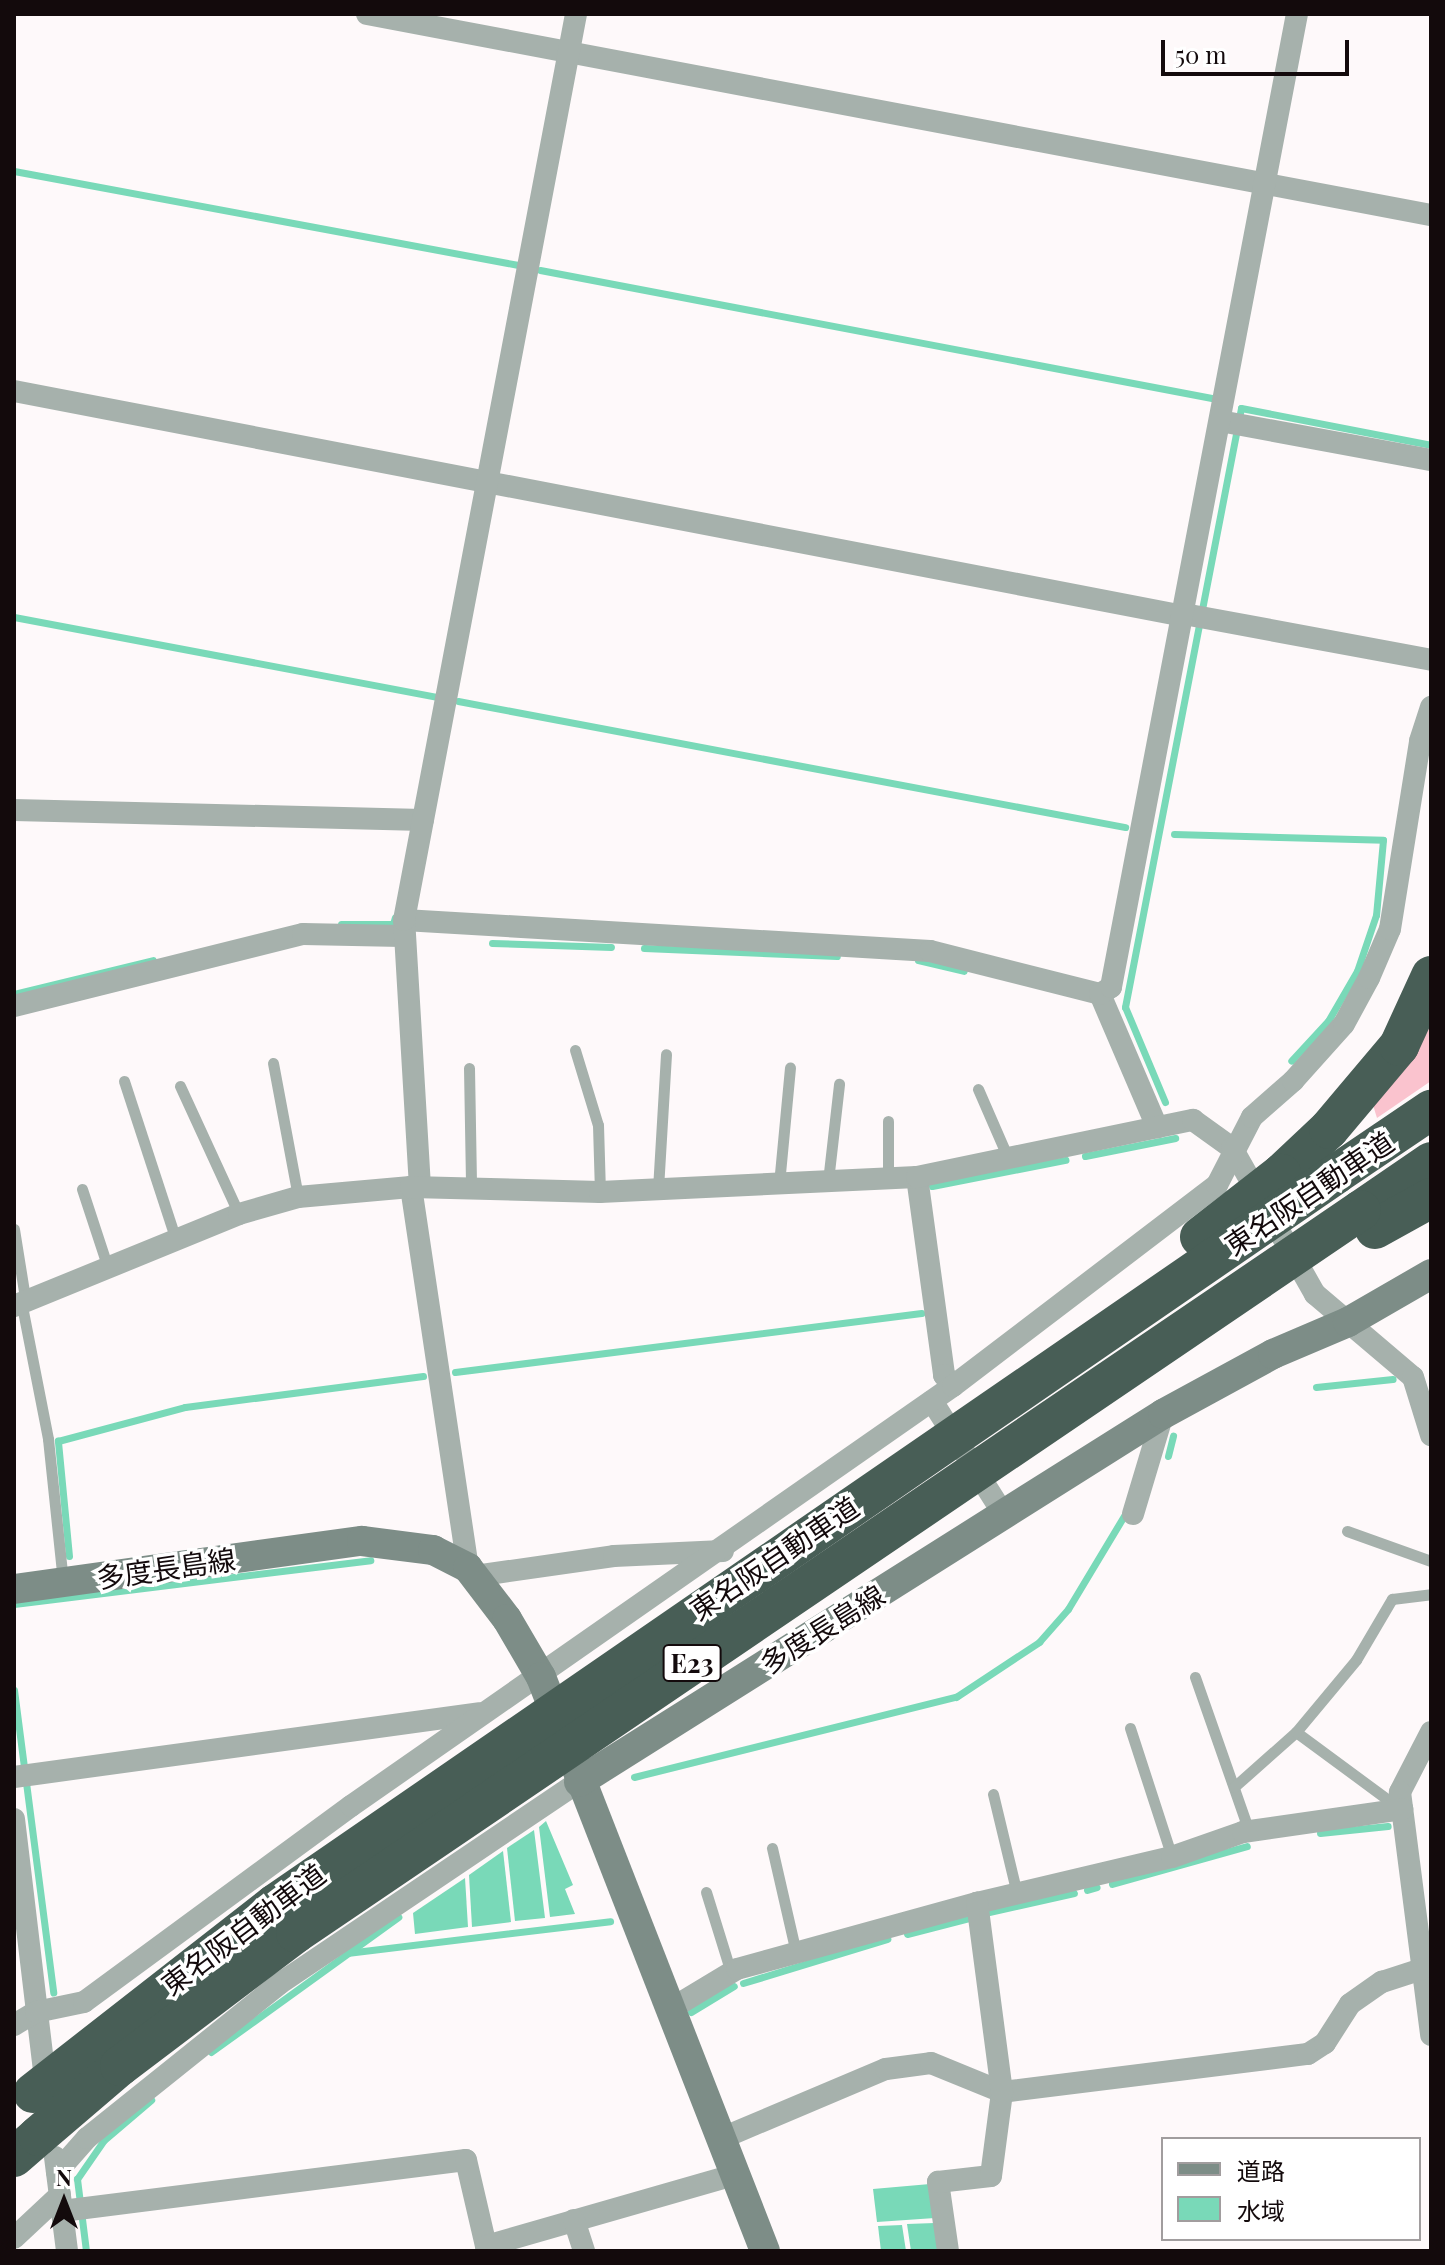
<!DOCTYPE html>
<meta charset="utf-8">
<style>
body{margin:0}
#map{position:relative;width:1445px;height:2265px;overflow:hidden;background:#fef9fa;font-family:"Playfair Display","Noto Sans JP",serif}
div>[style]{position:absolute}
.green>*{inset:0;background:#fac3ce}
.water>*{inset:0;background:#79d9b8}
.stream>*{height:7px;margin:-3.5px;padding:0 3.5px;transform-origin:3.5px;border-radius:3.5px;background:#79d9b8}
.lane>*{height:11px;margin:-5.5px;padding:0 5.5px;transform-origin:5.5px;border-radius:5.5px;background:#a6b1ac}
.street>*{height:22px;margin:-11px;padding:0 11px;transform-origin:11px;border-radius:11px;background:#a6b1ac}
.secondary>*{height:30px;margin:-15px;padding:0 15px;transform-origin:15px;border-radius:15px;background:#7d8d87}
.highway>*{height:40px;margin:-20px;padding:0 20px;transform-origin:20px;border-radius:20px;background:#485e56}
.highway-bridge>*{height:40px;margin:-20px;padding:0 20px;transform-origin:20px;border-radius:20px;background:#485e56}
span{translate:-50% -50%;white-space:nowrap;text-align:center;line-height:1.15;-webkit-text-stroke:7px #fff;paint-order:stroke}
.shield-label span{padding:2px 6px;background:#fff;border:2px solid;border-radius:6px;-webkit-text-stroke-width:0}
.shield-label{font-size:26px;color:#130a0c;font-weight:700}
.street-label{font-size:28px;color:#130a0c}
.frame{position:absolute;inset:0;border:16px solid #130a0c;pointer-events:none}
.legend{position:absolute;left:1161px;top:2137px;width:260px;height:104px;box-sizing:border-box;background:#fff;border:2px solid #a19d9e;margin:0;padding:10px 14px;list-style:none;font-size:24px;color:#130a0c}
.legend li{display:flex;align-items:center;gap:16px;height:40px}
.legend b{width:40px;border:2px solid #a19d9e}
.north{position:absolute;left:24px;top:2161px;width:80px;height:80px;-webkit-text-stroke:6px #fff;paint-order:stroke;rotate:0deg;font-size:22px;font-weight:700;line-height:32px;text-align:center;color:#130a0c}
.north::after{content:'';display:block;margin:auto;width:28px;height:36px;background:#130a0c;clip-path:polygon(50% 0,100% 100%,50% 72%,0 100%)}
.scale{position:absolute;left:1161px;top:40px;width:188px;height:36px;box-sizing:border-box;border:4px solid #130a0c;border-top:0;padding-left:10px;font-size:24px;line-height:28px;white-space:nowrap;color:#130a0c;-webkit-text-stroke:6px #fff;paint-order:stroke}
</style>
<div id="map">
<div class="green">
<i style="clip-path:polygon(1431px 1014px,1431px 1081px,1377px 1118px,1373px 1105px)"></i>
</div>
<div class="water">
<i style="clip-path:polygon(546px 1821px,573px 1885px,565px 1889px,575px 1914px,550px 1917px,539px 1827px)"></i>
<i style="clip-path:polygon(534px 1830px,545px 1918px,515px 1921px,507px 1848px)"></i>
<i style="clip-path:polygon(503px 1851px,511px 1922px,472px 1927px,469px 1875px)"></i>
<i style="clip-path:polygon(465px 1878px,468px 1927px,415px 1934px,413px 1913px)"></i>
<i style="clip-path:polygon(930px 2184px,935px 2218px,877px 2222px,873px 2189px)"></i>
<i style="clip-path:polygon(935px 2223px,939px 2251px,911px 2251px,907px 2224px)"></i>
<i style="clip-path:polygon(902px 2225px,906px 2251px,881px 2251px,878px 2226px)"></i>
</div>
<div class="stream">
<i style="left:14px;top:171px;width:513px;rotate:10.56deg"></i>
<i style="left:540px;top:270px;width:689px;rotate:10.79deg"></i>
<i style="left:14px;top:617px;width:430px;rotate:10.7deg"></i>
<i style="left:458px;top:701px;width:679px;rotate:10.7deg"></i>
<i style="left:1174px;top:834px;width:209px;rotate:1.6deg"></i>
<i style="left:1383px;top:840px;width:75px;rotate:95.3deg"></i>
<i style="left:1376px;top:915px;width:59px;rotate:108.7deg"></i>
<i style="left:1357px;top:971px;width:58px;rotate:120.1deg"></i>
<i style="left:1328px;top:1021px;width:54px;rotate:132.8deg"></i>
<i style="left:341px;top:924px;width:52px"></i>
<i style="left:393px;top:924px;width:7px;rotate:-74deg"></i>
<i style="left:492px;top:943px;width:119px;rotate:1.9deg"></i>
<i style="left:644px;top:948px;width:193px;rotate:2.4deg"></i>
<i style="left:918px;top:960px;width:47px;rotate:13.4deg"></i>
<i style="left:14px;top:994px;width:143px;rotate:-13.7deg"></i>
<i style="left:1165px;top:1102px;width:103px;rotate:-112.8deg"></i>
<i style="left:1125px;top:1007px;width:610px;rotate:-79.04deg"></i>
<i style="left:1241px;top:408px;width:194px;rotate:11deg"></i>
<i style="left:1085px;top:1156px;width:92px;rotate:-11.3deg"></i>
<i style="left:932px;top:1186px;width:136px;rotate:-11.1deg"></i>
<i style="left:455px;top:1372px;width:470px;rotate:-7.2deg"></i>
<i style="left:1316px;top:1387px;width:77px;rotate:-5.9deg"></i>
<i style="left:1168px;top:1456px;width:21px;rotate:-76deg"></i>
<i style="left:69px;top:1556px;width:116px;rotate:-95.5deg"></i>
<i style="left:58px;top:1441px;width:131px;rotate:-15deg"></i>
<i style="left:185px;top:1407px;width:240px;rotate:-7.4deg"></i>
<i style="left:14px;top:1604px;width:359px;rotate:-7deg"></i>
<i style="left:14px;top:1690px;width:305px;rotate:82.6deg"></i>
<i style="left:634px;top:1777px;width:332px;rotate:-14deg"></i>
<i style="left:956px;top:1697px;width:100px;rotate:-33.5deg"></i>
<i style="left:1039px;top:1642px;width:44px;rotate:-48.7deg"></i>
<i style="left:1068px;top:1609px;width:114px;rotate:-59deg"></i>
<i style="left:1320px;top:1833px;width:68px;rotate:-5.9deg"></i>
<i style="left:1112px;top:1884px;width:140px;rotate:-15.7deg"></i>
<i style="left:1087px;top:1890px;width:10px;rotate:-17deg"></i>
<i style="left:989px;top:1912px;width:87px;rotate:-12.6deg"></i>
<i style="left:907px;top:1934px;width:68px;rotate:-14.4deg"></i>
<i style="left:347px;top:1953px;width:265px;rotate:-6.9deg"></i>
<i style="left:743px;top:1983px;width:151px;rotate:-17deg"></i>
<i style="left:691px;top:2012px;width:50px;rotate:-31.2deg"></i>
<i style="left:211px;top:2052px;width:231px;rotate:-35.8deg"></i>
<i style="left:86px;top:2251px;width:73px;rotate:-97.1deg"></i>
<i style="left:77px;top:2179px;width:47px;rotate:-55.3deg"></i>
<i style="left:104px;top:2140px;width:62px;rotate:-40.4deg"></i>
</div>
<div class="lane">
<i style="left:575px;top:1050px;width:78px;rotate:73deg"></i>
<i style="left:598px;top:1125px;width:67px;rotate:88.3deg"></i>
<i style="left:273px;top:1063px;width:136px;rotate:79.4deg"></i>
<i style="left:469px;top:1068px;width:120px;rotate:89deg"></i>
<i style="left:124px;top:1081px;width:167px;rotate:71.9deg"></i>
<i style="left:180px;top:1086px;width:141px;rotate:65.3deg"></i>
<i style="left:978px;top:1089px;width:75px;rotate:66.5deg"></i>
<i style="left:888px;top:1121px;width:58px;rotate:90deg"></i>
<i style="left:828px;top:1181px;width:98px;rotate:-83.5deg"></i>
<i style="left:779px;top:1184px;width:117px;rotate:-84.6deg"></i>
<i style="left:82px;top:1189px;width:83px;rotate:71.8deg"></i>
<i style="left:658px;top:1189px;width:135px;rotate:-86.6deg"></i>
<i style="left:14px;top:1229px;width:76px;rotate:80.9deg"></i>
<i style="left:22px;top:1306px;width:136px;rotate:78.9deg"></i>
<i style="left:48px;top:1439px;width:144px;rotate:84deg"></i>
<i style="left:1347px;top:1531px;width:89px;rotate:19.7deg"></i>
<i style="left:1195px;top:1677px;width:163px;rotate:70.7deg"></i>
<i style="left:1130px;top:1728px;width:136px;rotate:72deg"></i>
<i style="left:1296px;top:1732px;width:128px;rotate:36.4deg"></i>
<i style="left:1234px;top:1787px;width:83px;rotate:-41.6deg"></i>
<i style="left:1296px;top:1732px;width:94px;rotate:-50.2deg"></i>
<i style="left:1356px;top:1660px;width:71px;rotate:-59.5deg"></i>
<i style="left:1392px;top:1599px;width:39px;rotate:-7deg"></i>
<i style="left:993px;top:1794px;width:103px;rotate:76.5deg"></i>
<i style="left:772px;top:1848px;width:108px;rotate:77.1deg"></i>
<i style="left:706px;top:1892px;width:85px;rotate:72.8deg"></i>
</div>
<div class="street">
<i style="left:367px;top:14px;width:1083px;rotate:10.7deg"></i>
<i style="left:14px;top:391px;width:1191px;rotate:10.89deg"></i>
<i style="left:1220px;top:421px;width:215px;rotate:10.5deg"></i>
<i style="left:1184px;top:614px;width:251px;rotate:10.5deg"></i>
<i style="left:14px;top:810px;width:409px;rotate:1.4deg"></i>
<i style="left:404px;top:920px;width:527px;rotate:3.37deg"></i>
<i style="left:930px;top:951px;width:175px;rotate:14.2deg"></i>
<i style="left:1100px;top:994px;width:145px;rotate:66.8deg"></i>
<i style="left:1100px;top:994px;width:13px;rotate:-32deg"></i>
<i style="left:1111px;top:987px;width:991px;rotate:-79.18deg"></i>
<i style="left:14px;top:1006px;width:298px;rotate:-14deg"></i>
<i style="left:303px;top:934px;width:99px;rotate:1.2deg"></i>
<i style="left:917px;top:1177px;width:200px;rotate:82.2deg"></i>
<i style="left:944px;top:1375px;width:14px;rotate:51deg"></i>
<i style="left:411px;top:1187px;width:385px;rotate:81.5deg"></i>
<i style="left:420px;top:1187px;width:267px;rotate:-93.4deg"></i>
<i style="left:404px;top:920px;width:922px;rotate:-79.25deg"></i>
<i style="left:14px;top:1306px;width:243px;rotate:-22.2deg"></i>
<i style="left:239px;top:1214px;width:61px;rotate:-16.1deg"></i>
<i style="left:298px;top:1197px;width:113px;rotate:-5.1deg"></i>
<i style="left:411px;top:1187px;width:189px;rotate:1.5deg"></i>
<i style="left:600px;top:1192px;width:317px;rotate:-2.7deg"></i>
<i style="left:917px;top:1177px;width:282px;rotate:-11.7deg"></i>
<i style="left:1193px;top:1120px;width:48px;rotate:35.7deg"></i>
<i style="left:1232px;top:1148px;width:168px;rotate:60.4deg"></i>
<i style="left:1315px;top:1294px;width:128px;rotate:40.3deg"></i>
<i style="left:1413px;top:1377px;width:61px;rotate:72.8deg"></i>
<i style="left:932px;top:1401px;width:135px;rotate:57.7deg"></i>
<i style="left:1133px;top:1514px;width:104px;rotate:-73.3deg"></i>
<i style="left:475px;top:1576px;width:140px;rotate:-8.2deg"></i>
<i style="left:614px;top:1556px;width:109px;rotate:-2.6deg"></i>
<i style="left:1431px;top:1732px;width:68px;rotate:117.3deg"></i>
<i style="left:1400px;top:1792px;width:245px;rotate:82.7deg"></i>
<i style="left:14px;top:1777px;width:470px;rotate:-7.8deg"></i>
<i style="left:14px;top:1819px;width:271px;rotate:83.2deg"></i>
<i style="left:669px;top:2010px;width:79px;rotate:-31.1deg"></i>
<i style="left:737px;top:1969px;width:249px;rotate:-15.4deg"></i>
<i style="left:977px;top:1903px;width:200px;rotate:-13.3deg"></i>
<i style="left:1172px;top:1857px;width:75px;rotate:-19.4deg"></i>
<i style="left:1243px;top:1832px;width:161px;rotate:-8.2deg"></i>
<i style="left:14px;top:2025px;width:26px;rotate:-31deg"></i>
<i style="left:36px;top:2012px;width:49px;rotate:-11.8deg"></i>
<i style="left:84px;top:2002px;width:331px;rotate:-36.3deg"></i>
<i style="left:351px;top:1806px;width:734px;rotate:-34.9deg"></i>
<i style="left:953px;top:1386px;width:332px;rotate:-37.3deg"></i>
<i style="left:1217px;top:1185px;width:76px;rotate:-62.8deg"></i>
<i style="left:1252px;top:1117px;width:55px;rotate:-41.3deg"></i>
<i style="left:1293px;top:1081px;width:76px;rotate:-48.2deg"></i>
<i style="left:1344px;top:1024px;width:52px;rotate:-61.5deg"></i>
<i style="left:1369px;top:978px;width:53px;rotate:-66.8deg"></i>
<i style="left:1390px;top:929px;width:190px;rotate:-80.9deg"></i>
<i style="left:1420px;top:741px;width:36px;rotate:-72deg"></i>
<i style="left:720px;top:2139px;width:180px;rotate:-22.9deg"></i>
<i style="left:886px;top:2069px;width:45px;rotate:-7.6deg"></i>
<i style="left:931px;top:2063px;width:77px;rotate:22.2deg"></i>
<i style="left:1002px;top:2092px;width:308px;rotate:-7.1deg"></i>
<i style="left:1308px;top:2054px;width:20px;rotate:-33deg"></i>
<i style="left:1325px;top:2043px;width:46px;rotate:-57.3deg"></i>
<i style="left:1350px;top:2004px;width:39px;rotate:-35deg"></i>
<i style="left:1382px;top:1982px;width:42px;rotate:-18deg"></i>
<i style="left:55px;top:2157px;width:95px;rotate:82.7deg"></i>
<i style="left:57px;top:2172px;width:45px;rotate:-48.6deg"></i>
<i style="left:87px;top:2138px;width:246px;rotate:-38.7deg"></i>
<i style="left:279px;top:1984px;width:362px;rotate:-34deg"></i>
<i style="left:62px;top:2211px;width:407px;rotate:-7.2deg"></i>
<i style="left:466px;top:2160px;width:88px;rotate:76.9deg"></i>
<i style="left:486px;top:2246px;width:258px;rotate:-16deg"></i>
<i style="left:574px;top:2220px;width:33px;rotate:72deg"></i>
<i style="left:14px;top:2238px;width:63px;rotate:-43.1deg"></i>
<i style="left:948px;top:2251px;width:70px;rotate:-98.2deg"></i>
<i style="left:938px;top:2182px;width:53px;rotate:-6.5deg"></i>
<i style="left:991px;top:2176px;width:85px;rotate:-82.5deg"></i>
<i style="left:1002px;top:2092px;width:191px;rotate:-97.5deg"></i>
</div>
<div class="secondary">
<i style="left:14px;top:1589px;width:351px;rotate:-7.9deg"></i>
<i style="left:362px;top:1541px;width:72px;rotate:7.2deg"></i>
<i style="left:433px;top:1550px;width:39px;rotate:27deg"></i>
<i style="left:468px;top:1568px;width:64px;rotate:52.6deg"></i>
<i style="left:507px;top:1619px;width:67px;rotate:59.6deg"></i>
<i style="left:541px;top:1677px;width:616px;rotate:68.68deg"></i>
<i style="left:579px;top:1782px;width:690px;rotate:-32.22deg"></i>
<i style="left:1163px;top:1414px;width:125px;rotate:-28.6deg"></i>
<i style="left:1273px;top:1354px;width:82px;rotate:-23.1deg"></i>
<i style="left:1348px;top:1322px;width:96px;rotate:-30deg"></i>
</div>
<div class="highway">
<i style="left:1281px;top:1174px;width:66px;rotate:-43.2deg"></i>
<i style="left:1329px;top:1129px;width:109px;rotate:-49.9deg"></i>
<i style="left:1399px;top:1046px;width:77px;rotate:-65.4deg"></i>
<i style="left:1336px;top:1174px;width:115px;rotate:-34deg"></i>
<i style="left:1361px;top:1210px;width:85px;rotate:-34.4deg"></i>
<i style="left:1375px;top:1229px;width:64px;rotate:-29deg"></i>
<i style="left:14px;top:2157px;width:32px;rotate:-41deg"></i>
</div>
<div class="highway-bridge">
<i style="left:1200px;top:1237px;width:103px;rotate:-37.9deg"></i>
<i style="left:33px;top:2093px;width:307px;rotate:-38deg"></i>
<i style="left:275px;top:1904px;width:1288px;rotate:-34.53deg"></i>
<i style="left:38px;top:2136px;width:108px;rotate:-40.5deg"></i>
<i style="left:120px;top:2066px;width:221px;rotate:-37.1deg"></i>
<i style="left:296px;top:1933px;width:1287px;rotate:-34.17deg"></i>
</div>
<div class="shield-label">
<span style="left:692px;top:1663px">E23</span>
</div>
<div class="street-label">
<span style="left:1309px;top:1193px;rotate:-34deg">東名阪自動車道</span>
<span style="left:774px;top:1558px;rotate:-34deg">東名阪自動車道</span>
<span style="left:166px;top:1568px;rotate:-8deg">多度長島線</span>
<span style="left:822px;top:1629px;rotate:-32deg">多度長島線</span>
<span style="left:243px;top:1929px;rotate:-37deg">東名阪自動車道</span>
</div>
<div class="frame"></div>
<ul class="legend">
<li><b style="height:10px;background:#7d8d87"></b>道路</li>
<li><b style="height:22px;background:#79d9b8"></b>水域</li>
</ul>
<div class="north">N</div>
<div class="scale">50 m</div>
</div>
